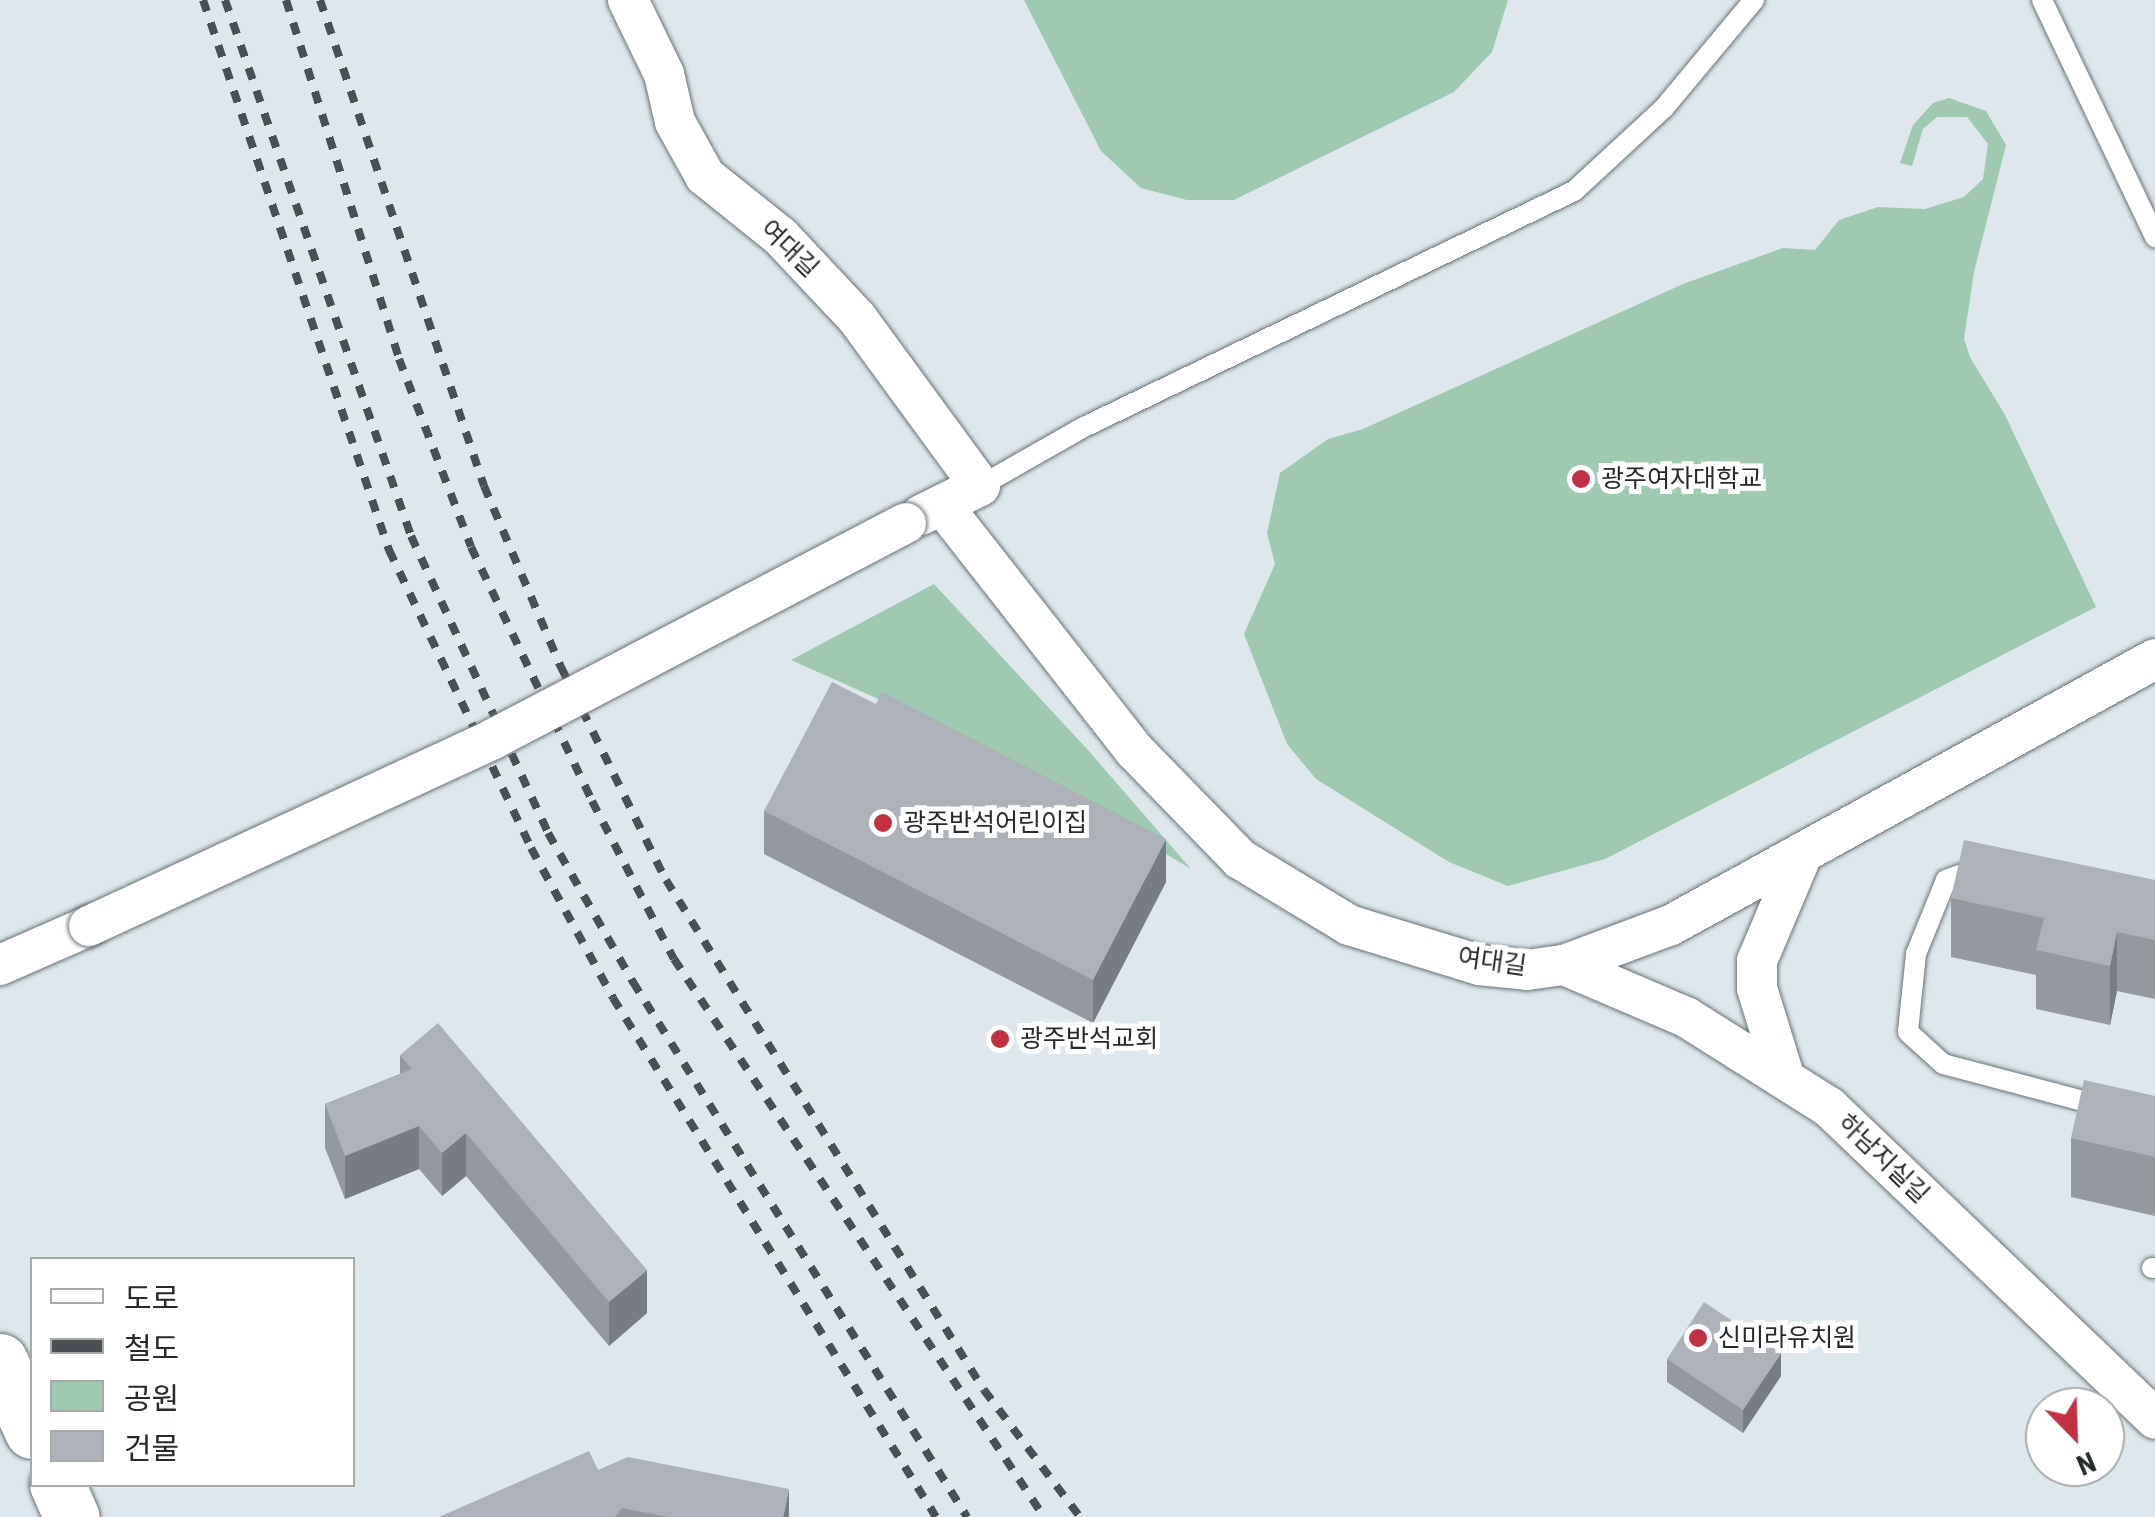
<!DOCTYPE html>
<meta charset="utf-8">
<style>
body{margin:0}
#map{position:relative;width:2155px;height:1517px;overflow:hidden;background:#dee8ec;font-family:"Roboto Condensed","Noto Sans KR",sans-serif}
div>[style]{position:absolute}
.green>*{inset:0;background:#9fc9b0}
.roads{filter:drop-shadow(0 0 2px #697275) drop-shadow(0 0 2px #697275)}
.lane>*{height:20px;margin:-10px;padding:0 10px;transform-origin:10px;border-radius:10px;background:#fff}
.street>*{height:40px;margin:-20px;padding:0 20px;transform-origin:20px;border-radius:20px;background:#fff}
.secondary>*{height:55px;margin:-27.5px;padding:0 27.5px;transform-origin:27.5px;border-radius:27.5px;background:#fff}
.rail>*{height:8px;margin-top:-4px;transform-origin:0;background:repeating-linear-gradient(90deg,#4a5051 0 12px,transparent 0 24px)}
.bridges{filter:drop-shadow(0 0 2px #697275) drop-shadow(0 0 2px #697275)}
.street-bridge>*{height:40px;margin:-20px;padding:0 20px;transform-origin:20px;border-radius:20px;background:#fff}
.wall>*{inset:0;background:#94999e}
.shaded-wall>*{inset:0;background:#787d81}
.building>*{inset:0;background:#acb2b8}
.dots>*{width:28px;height:28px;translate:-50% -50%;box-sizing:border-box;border:5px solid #fff;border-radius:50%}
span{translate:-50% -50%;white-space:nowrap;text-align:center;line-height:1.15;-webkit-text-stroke:10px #fff;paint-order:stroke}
.street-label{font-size:25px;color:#262a2b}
.poi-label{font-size:25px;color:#262a2b}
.left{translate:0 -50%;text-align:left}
.legend{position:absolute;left:30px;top:1257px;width:325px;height:230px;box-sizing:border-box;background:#fff;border:2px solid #a8aaaa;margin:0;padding:12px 18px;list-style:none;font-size:30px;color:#262a2b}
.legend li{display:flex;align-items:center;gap:20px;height:50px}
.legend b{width:50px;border:2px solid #a8aaaa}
.north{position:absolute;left:2025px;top:1387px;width:100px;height:100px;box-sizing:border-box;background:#fff;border:2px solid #a8aaaa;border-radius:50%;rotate:157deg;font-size:28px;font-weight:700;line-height:40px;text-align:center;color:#262a2b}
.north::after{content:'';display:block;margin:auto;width:35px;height:45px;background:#c13043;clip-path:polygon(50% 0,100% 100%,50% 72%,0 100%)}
</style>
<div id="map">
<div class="green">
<i style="clip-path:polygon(1024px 0,1508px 0,1492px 52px,1454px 92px,1234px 200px,1187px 200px,1141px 188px,1101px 151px)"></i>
<i style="clip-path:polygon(1949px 98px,1986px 111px,2006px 145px,1974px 272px,1964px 339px,1970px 357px,2005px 415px,2096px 607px,1605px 859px,1508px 886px,1449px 862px,1316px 779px,1287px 744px,1244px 634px,1275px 564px,1267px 533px,1280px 473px,1328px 439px,1363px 429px,1683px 284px,1783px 248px,1815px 250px,1839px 220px,1878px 207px,1925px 209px,1964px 197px,1983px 179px,1988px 144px,1967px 117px,1937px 117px,1923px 129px,1912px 166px,1900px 163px,1913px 125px,1933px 103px)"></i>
<i style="clip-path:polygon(934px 584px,1088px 750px,1191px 869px,990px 749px,791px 660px)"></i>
</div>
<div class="roads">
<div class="lane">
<i style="left:2042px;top:0;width:263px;rotate:64.5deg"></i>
<i style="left:980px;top:486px;width:120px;rotate:-29.6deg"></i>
<i style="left:1084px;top:427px;width:544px;rotate:-25.72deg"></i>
<i style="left:1574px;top:191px;width:122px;rotate:-42.7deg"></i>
<i style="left:1664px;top:108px;width:141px;rotate:-50.2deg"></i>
<i style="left:1979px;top:868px;width:35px;rotate:160deg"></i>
<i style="left:1946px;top:880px;width:80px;rotate:112.1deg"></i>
<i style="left:1916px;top:954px;width:78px;rotate:95.9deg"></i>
<i style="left:1908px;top:1032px;width:47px;rotate:42.4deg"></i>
<i style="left:1943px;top:1064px;width:219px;rotate:14.8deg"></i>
<i style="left:2152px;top:1268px;width:3px"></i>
</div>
<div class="street">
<i style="left:628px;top:0;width:82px;rotate:64.1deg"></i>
<i style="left:664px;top:74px;width:49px;rotate:77.1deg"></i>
<i style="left:675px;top:122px;width:62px;rotate:60.9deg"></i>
<i style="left:705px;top:176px;width:96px;rotate:38.7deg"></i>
<i style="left:780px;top:236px;width:112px;rotate:46.8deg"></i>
<i style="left:857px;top:318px;width:208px;rotate:53.8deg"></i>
<i style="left:980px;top:486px;width:66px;rotate:153.8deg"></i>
<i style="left:942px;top:505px;width:311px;rotate:51.9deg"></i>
<i style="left:1134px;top:750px;width:152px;rotate:45.8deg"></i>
<i style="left:1240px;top:859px;width:127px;rotate:31.2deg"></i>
<i style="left:1349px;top:925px;width:136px;rotate:17.1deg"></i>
<i style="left:1479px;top:965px;width:48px;rotate:5.9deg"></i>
<i style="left:1527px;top:970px;width:37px;rotate:-8deg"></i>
<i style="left:1564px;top:965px;width:114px;rotate:-20.5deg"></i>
<i style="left:1671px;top:925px;width:552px;rotate:-28.79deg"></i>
<i style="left:0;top:965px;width:97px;rotate:-23.7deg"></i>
<i style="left:1564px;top:965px;width:133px;rotate:23.1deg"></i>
<i style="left:1686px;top:1017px;width:169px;rotate:32.2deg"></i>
<i style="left:1829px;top:1107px;width:451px;rotate:43.7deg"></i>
<i style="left:1784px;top:1076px;width:92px;rotate:-107.1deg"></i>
<i style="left:1757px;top:988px;width:27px;rotate:-90deg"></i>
<i style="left:1757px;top:961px;width:118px;rotate:-67.1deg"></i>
</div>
<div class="secondary">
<i style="left:0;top:1361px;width:77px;rotate:65.4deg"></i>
<i style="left:57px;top:1484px;width:36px;rotate:66deg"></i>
</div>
</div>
<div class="rail">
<i style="left:203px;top:0;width:581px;rotate:71.32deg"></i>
<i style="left:389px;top:550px;width:330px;rotate:64.5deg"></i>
<i style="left:531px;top:848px;width:171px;rotate:61.3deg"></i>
<i style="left:613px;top:998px;width:611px;rotate:58.1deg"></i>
<i style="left:225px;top:0;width:567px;rotate:70.86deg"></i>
<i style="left:411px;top:536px;width:327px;rotate:65.2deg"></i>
<i style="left:548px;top:833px;width:172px;rotate:60.3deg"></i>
<i style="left:633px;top:982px;width:631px;rotate:58.02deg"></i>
<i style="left:286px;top:0;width:376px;rotate:72.5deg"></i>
<i style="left:399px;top:359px;width:201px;rotate:69deg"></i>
<i style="left:471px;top:547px;width:281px;rotate:64.5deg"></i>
<i style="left:592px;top:801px;width:178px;rotate:62.6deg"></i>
<i style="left:674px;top:959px;width:670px;rotate:56.45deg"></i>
<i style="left:320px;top:0;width:513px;rotate:71.35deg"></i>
<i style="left:484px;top:486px;width:197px;rotate:67deg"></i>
<i style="left:561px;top:667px;width:237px;rotate:63.8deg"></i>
<i style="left:666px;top:880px;width:601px;rotate:58.06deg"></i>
<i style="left:984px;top:1390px;width:159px;rotate:52.9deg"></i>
</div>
<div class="bridges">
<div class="street-bridge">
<i style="left:89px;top:926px;width:445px;rotate:-24.8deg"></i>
<i style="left:493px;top:739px;width:466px;rotate:-27.6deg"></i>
</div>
</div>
<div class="wall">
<i style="clip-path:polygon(764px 811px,1166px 882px,1093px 1023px,764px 854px)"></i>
<i style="clip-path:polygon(2155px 880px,2155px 999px,2117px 991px,2110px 1025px,2036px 1009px,2036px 975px,1951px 957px,1951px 898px)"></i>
<i style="clip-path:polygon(400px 1055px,647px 1313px,609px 1346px,466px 1176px,442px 1196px,419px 1169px,345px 1199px,325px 1148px,325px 1104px,400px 1074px)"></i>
<i style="clip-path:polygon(2155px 1096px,2155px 1250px,2155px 1216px,2071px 1197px,2071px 1138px)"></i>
<i style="clip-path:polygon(1667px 1359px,1781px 1376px,1743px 1433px,1667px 1382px)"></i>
<i style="clip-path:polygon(598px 1470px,789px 1517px,439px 1517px)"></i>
</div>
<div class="shaded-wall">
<i style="clip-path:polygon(1166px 839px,1166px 882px,1093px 1023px,1093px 980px)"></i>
<i style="clip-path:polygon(2117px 932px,2117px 991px,2110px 1025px,2110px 966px)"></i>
<i style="clip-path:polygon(419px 1126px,419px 1169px,345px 1199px,345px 1156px)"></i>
<i style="clip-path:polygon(466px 1133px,466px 1176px,442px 1196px,442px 1153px)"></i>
<i style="clip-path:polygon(647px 1270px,647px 1313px,609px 1346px,609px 1302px)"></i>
<i style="clip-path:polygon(1781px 1353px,1781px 1376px,1743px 1433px,1743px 1410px)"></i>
<i style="clip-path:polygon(789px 1489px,789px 1517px,783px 1517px)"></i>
</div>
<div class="building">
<i style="clip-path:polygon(832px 682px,876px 704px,882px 692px,1166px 839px,1093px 980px,764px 811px)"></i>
<i style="clip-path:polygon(1964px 840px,2155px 880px,2155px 940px,2117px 932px,2110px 966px,2036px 950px,2044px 918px,1951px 898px)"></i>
<i style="clip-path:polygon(438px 1023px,647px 1270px,609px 1302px,466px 1133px,442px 1153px,419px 1126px,345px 1156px,325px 1104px,412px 1069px,400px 1055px)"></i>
<i style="clip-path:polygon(2084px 1080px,2155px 1096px,2155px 1157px,2071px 1138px)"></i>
<i style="clip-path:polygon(1704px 1302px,1781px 1353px,1743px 1410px,1667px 1359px)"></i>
<i style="clip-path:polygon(589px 1451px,598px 1470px,628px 1457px,789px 1489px,783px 1517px,669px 1517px,622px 1508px,615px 1517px,439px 1517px)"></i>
</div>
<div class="dots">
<i style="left:1581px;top:479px;background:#c13043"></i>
<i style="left:883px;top:823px;background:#c13043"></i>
<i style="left:1000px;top:1039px;background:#c13043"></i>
<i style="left:1698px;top:1338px;background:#c13043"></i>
</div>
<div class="street-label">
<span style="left:789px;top:249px;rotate:44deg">여대길</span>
<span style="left:1492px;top:962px;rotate:8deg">여대길</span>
<span style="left:1883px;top:1159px;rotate:44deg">하남지실길</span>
</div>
<div class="poi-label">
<span class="left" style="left:1601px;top:479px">광주여자대학교</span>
<span class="left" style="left:903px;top:823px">광주반석어린이집</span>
<span class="left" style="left:1020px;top:1039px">광주반석교회</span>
<span class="left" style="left:1718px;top:1338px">신미라유치원</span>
</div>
<ul class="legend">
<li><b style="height:12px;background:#fff"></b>도로</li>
<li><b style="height:12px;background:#4a5051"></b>철도</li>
<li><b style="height:28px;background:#9fc9b0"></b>공원</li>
<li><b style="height:28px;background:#acb2b8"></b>건물</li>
</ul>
<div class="north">N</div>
</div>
